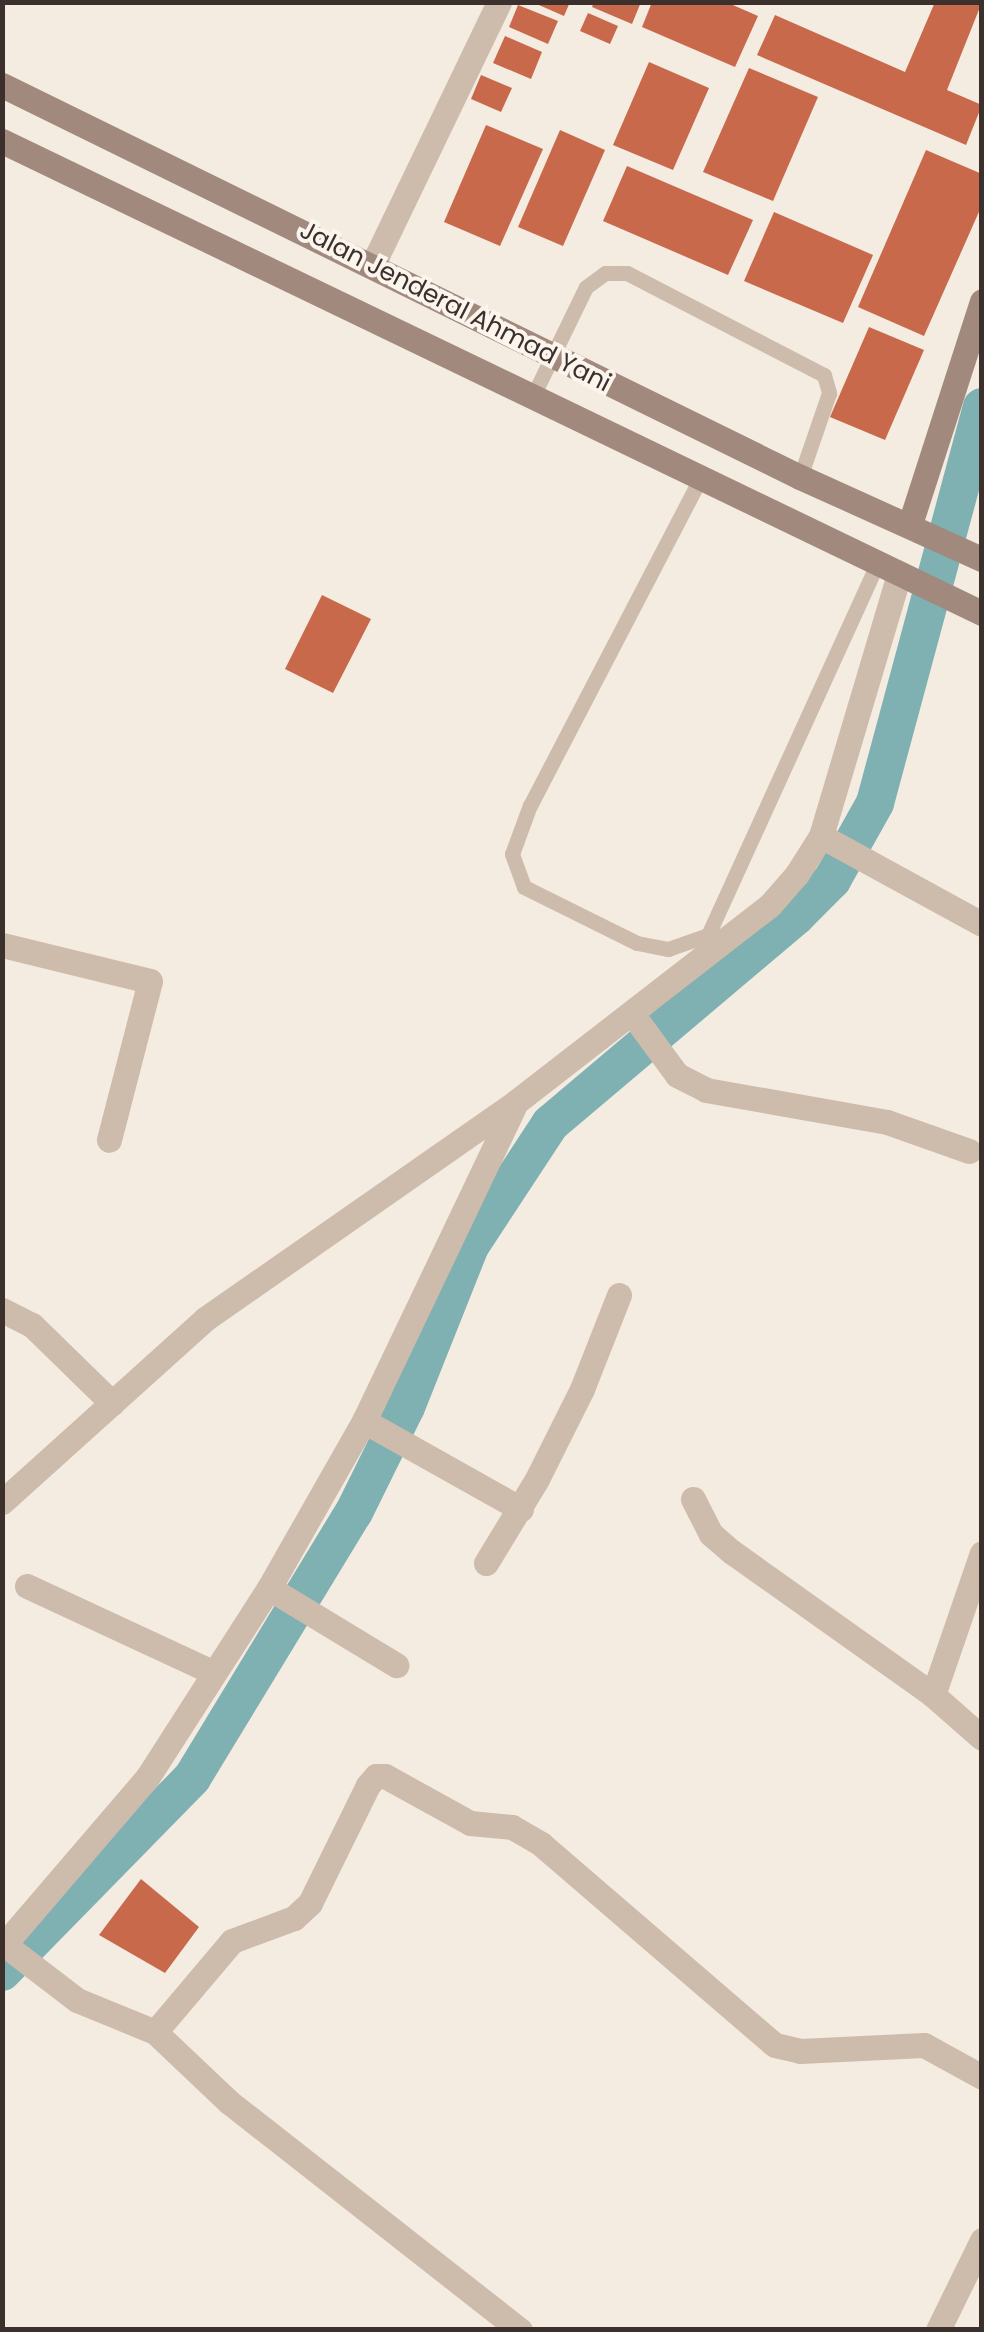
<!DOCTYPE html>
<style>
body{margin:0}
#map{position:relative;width:984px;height:2332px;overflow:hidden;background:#f4ebe1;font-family:Poppins,sans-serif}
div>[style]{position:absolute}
.canal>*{height:38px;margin:-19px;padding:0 19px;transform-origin:19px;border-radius:19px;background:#7fb0b2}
.building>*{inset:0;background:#c8694b}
.lane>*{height:15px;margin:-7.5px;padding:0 7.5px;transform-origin:7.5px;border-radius:7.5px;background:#cdbbac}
.street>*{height:25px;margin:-12.5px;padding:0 12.5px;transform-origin:12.5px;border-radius:12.5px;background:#cdbbac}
.secondary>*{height:25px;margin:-12.5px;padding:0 12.5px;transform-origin:12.5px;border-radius:12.5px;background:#a18a7d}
span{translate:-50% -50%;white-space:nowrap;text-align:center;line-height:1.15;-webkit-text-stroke:8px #fbf5ee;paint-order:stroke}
.street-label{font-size:25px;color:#3b302b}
.frame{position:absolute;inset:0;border:5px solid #3b302b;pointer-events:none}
</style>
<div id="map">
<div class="canal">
<i style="left:2px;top:1972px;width:272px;rotate:-45.6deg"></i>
<i style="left:192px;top:1778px;width:311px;rotate:-58.7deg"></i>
<i style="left:354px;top:1512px;width:117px;rotate:-63.7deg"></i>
<i style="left:406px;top:1407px;width:173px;rotate:-68.3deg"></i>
<i style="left:470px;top:1246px;width:146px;rotate:-56.7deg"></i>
<i style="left:550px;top:1124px;width:322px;rotate:-40.2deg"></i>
<i style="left:796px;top:916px;width:51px;rotate:-45deg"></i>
<i style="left:832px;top:880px;width:88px;rotate:-60.8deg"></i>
<i style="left:875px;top:803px;width:410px;rotate:-74.9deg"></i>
</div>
<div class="building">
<i style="clip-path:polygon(532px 2px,570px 2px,564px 16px)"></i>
<i style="clip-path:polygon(594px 2px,641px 2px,632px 24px,592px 7px)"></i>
<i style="clip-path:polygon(652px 2px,726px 2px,758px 16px,735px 67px,642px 27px)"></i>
<i style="clip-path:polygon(935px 2px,982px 2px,947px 90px,982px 105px,966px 145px,757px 55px,775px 15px,905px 72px)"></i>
<i style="clip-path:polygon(518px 5px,558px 21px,548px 44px,509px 27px)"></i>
<i style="clip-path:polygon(588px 13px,618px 26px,610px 44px,580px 31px)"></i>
<i style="clip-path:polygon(505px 36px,542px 52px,531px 79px,493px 63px)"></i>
<i style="clip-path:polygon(649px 62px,709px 88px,673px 170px,613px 145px)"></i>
<i style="clip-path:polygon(749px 68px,818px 97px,773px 201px,703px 172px)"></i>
<i style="clip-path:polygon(481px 75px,512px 88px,501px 112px,471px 99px)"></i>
<i style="clip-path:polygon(486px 125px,543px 149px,500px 246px,444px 222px)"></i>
<i style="clip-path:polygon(560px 130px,605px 150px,563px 246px,518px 227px)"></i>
<i style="clip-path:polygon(926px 150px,982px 174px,982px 205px,924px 336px,858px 307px)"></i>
<i style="clip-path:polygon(627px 166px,753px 220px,728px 275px,603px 221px)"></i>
<i style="clip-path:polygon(774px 212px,873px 255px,843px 323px,744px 281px)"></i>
<i style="clip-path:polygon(869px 327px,924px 350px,885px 440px,830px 417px)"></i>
<i style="clip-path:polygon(322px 595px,371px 619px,333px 693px,285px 669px)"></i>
<i style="clip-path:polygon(141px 1879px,199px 1927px,165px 1973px,99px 1935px)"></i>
</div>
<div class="lane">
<i style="left:532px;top:398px;width:123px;rotate:-64.1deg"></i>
<i style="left:586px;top:287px;width:24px;rotate:-36deg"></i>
<i style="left:605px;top:273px;width:22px"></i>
<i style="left:627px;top:273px;width:222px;rotate:27.4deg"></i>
<i style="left:824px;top:375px;width:19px;rotate:74deg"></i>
<i style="left:829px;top:393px;width:89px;rotate:109deg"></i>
<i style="left:700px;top:479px;width:368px;rotate:117.5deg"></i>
<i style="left:530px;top:805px;width:52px;rotate:110.2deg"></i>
<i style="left:512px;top:854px;width:35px;rotate:70deg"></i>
<i style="left:524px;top:887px;width:126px;rotate:26.4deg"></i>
<i style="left:637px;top:943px;width:32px;rotate:11deg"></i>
<i style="left:668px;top:949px;width:42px;rotate:-19.3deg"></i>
<i style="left:708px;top:935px;width:410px;rotate:-65.5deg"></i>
</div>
<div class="street">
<i style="left:373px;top:264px;width:291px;rotate:-64.3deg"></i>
<i style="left:821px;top:836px;width:183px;rotate:28.7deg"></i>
<i style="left:2px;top:945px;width:152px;rotate:13.7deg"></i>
<i style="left:150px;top:981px;width:164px;rotate:104.5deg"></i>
<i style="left:633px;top:1015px;width:74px;rotate:53.7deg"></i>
<i style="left:677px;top:1075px;width:33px;rotate:27deg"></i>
<i style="left:706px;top:1090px;width:184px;rotate:10deg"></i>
<i style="left:887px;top:1122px;width:87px;rotate:19.5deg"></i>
<i style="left:2px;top:1310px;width:34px;rotate:27deg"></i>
<i style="left:32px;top:1325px;width:112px;rotate:44.3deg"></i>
<i style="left:364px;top:1421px;width:180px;rotate:29.3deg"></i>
<i style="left:693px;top:1499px;width:39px;rotate:63deg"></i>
<i style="left:711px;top:1534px;width:28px;rotate:41deg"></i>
<i style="left:732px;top:1552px;width:247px;rotate:35.4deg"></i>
<i style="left:933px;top:1695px;width:65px;rotate:41.3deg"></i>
<i style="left:2px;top:1502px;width:273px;rotate:-42deg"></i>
<i style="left:205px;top:1319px;width:379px;rotate:-34.9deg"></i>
<i style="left:516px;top:1102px;width:321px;rotate:-37.8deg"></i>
<i style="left:770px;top:905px;width:41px;rotate:-48.9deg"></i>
<i style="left:797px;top:874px;width:45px;rotate:-57.7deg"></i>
<i style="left:821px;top:836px;width:273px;rotate:-73.4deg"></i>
<i style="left:486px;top:1563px;width:98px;rotate:-58.7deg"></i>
<i style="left:537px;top:1479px;width:101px;rotate:-63.4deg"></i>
<i style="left:582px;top:1389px;width:101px;rotate:-68.5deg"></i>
<i style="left:27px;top:1586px;width:206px;rotate:24.9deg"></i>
<i style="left:269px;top:1588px;width:149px;rotate:31.2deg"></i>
<i style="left:933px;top:1695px;width:150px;rotate:-71deg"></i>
<i style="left:5px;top:1945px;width:91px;rotate:37.4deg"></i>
<i style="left:77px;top:2000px;width:84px;rotate:22.3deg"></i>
<i style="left:155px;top:2032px;width:102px;rotate:43.4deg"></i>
<i style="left:229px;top:2102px;width:370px;rotate:38.1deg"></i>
<i style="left:2px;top:1947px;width:223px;rotate:-49.4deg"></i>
<i style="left:147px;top:1778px;width:226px;rotate:-57.3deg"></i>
<i style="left:269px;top:1588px;width:192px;rotate:-60.4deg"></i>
<i style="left:364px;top:1421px;width:348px;rotate:-64.5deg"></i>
<i style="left:155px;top:2032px;width:119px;rotate:-49.8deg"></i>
<i style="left:232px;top:1941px;width:66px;rotate:-20.4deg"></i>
<i style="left:294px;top:1918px;width:22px;rotate:-43deg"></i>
<i style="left:310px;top:1903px;width:131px;rotate:-63.8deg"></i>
<i style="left:368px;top:1785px;width:12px;rotate:-48deg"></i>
<i style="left:376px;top:1776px;width:9px"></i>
<i style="left:385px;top:1776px;width:97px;rotate:28.9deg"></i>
<i style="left:470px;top:1823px;width:42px;rotate:5.4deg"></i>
<i style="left:512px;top:1827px;width:34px;rotate:30deg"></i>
<i style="left:541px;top:1844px;width:308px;rotate:40.7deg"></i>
<i style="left:775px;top:2045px;width:26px;rotate:13deg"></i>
<i style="left:800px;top:2051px;width:124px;rotate:-2.8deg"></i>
<i style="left:924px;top:2045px;width:66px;rotate:28.9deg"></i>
<i style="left:938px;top:2330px;width:100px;rotate:-63.9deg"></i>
</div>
<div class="secondary">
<i style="left:2px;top:85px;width:889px;rotate:26.16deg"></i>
<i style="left:800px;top:477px;width:200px;rotate:24.3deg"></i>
<i style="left:2px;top:141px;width:1088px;rotate:25.72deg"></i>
<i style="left:910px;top:524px;width:234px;rotate:-72.1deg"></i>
</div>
<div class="street-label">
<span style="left:455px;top:307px;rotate:27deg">Jalan Jenderal Ahmad Yani</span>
</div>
<div class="frame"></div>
</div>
